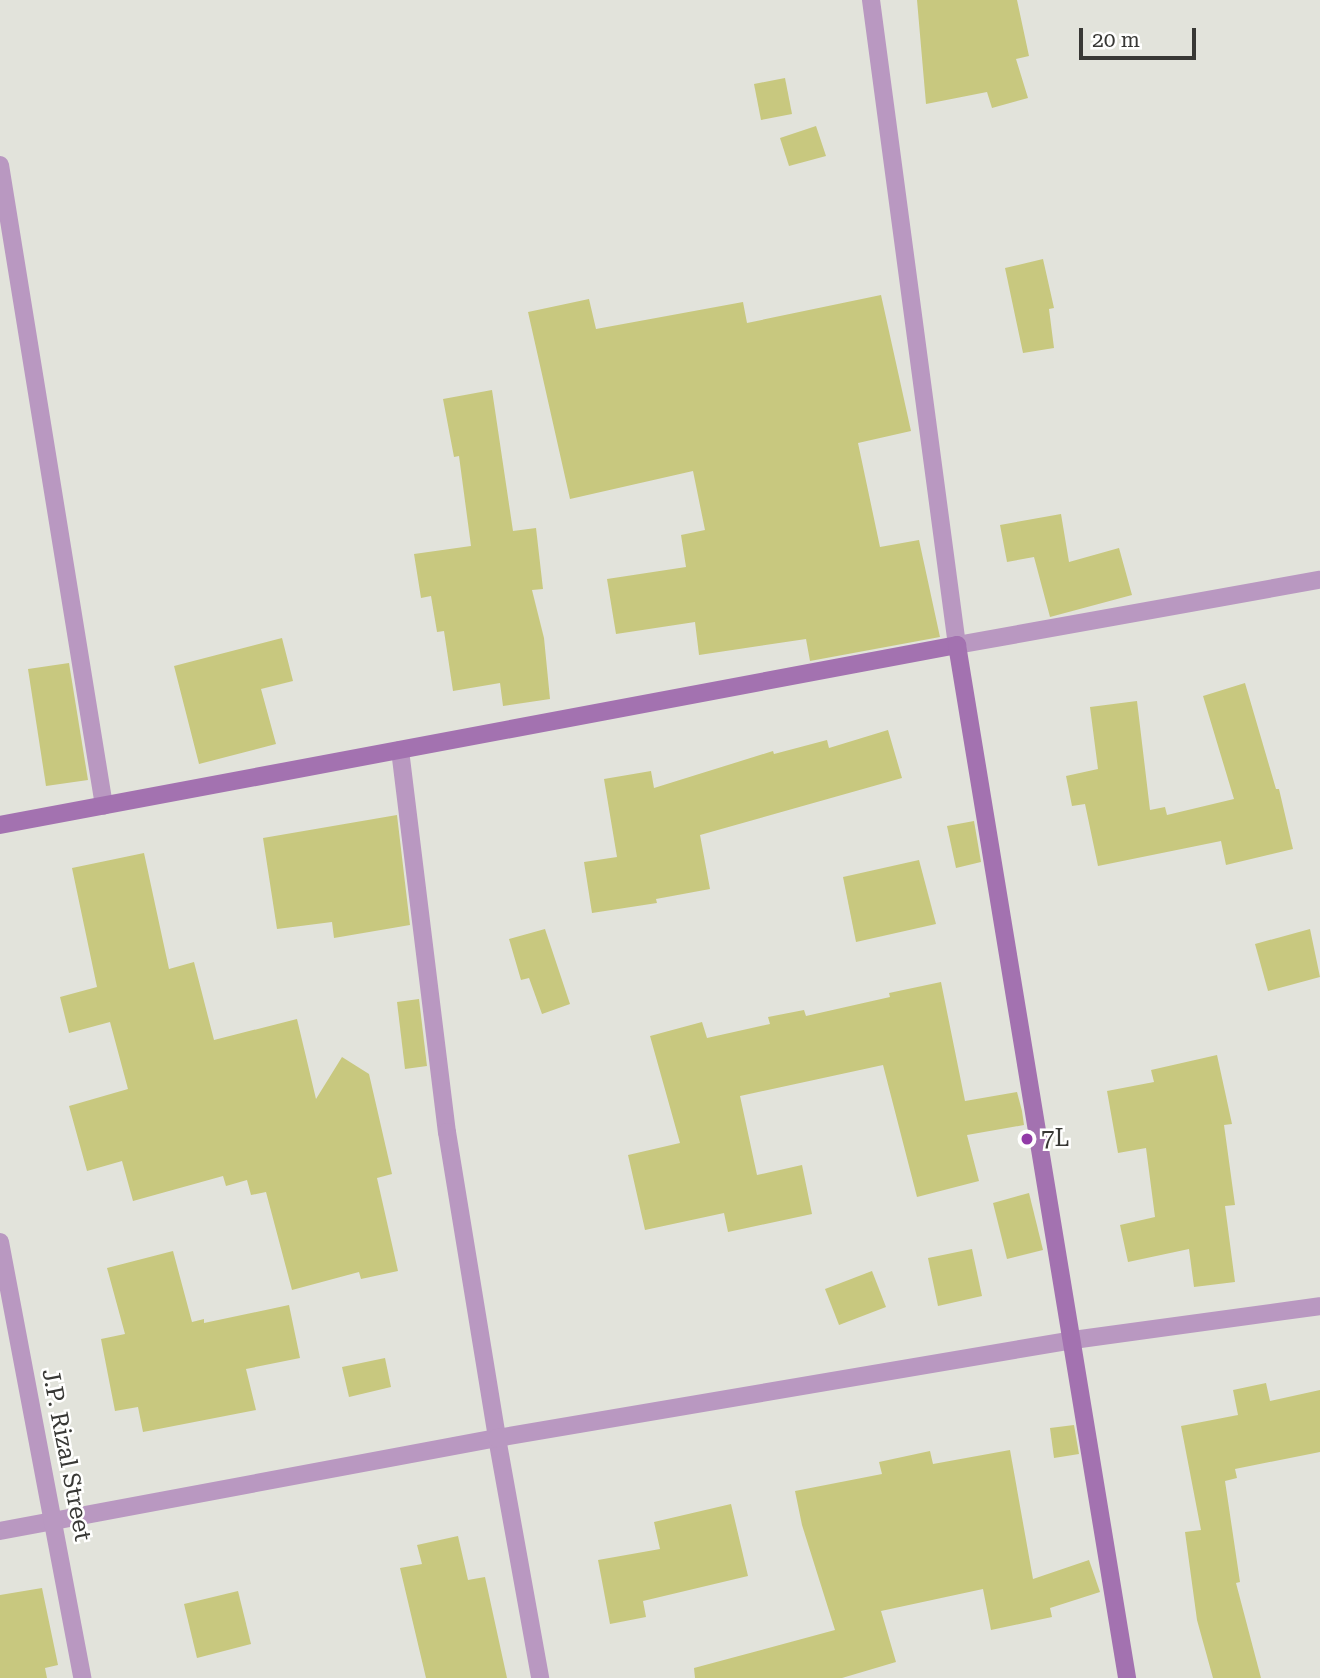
<!DOCTYPE html>
<style>
body{margin:0}
#map{position:relative;width:1320px;height:1678px;overflow:hidden;background:#e2e3db;font-family:"Roboto Serif",serif}
div>[style]{position:absolute}
.building>*{inset:0;background:#c8c87f}
.minor>*{height:18px;margin:-9px;padding:0 9px;transform-origin:9px;border-radius:9px;background:#b998c1}
.tertiary>*{height:18px;margin:-9px;padding:0 9px;transform-origin:9px;border-radius:9px;background:#b998c1}
.secondary>*{height:18px;margin:-9px;padding:0 9px;transform-origin:9px;border-radius:9px;background:#a372b0}
.dots>*{width:19px;height:19px;translate:-50% -50%;box-sizing:border-box;border:4px solid #fffffe;border-radius:50%}
span{translate:-50% -50%;white-space:nowrap;text-align:center;line-height:1.15;-webkit-text-stroke:5px #fffffe;paint-order:stroke}
.poi-label{font-size:24px;color:#383835}
.left{translate:0 -50%;text-align:left}
.street-label{font-size:24px;color:#383835}
.scale{position:absolute;left:1079px;top:28px;width:117px;height:32px;box-sizing:border-box;border:4px solid #383835;border-top:0;padding-left:9px;font-size:21px;line-height:24px;white-space:nowrap;color:#383835;-webkit-text-stroke:5px #fffffe;paint-order:stroke}
</style>
<div id="map">
<div class="building">
<i style="clip-path:polygon(917px 0,1017px 0,1029px 56px,1016px 59px,1028px 98px,992px 108px,987px 92px,926px 104px)"></i>
<i style="clip-path:polygon(785px 78px,792px 114px,761px 120px,754px 84px)"></i>
<i style="clip-path:polygon(816px 126px,826px 156px,789px 166px,780px 138px)"></i>
<i style="clip-path:polygon(1043px 259px,1054px 308px,1049px 309px,1054px 348px,1023px 353px,1005px 268px)"></i>
<i style="clip-path:polygon(881px 295px,911px 431px,858px 443px,880px 547px,919px 540px,940px 637px,810px 661px,806px 639px,699px 655px,695px 622px,616px 634px,607px 579px,686px 567px,681px 535px,705px 530px,693px 471px,570px 499px,528px 312px,589px 299px,596px 329px,743px 302px,747px 323px)"></i>
<i style="clip-path:polygon(492px 390px,513px 531px,536px 528px,543px 589px,532px 590px,544px 638px,550px 699px,503px 706px,500px 683px,453px 691px,444px 631px,437px 632px,431px 596px,421px 598px,414px 554px,471px 546px,459px 456px,454px 457px,443px 399px)"></i>
<i style="clip-path:polygon(1061px 514px,1069px 562px,1119px 548px,1132px 595px,1050px 617px,1034px 557px,1007px 562px,1000px 525px)"></i>
<i style="clip-path:polygon(282px 638px,293px 681px,261px 689px,276px 744px,199px 764px,174px 666px)"></i>
<i style="clip-path:polygon(69px 663px,88px 780px,46px 786px,28px 669px)"></i>
<i style="clip-path:polygon(1245px 683px,1276px 789px,1279px 789px,1293px 849px,1226px 865px,1221px 841px,1098px 866px,1085px 804px,1072px 806px,1066px 776px,1098px 769px,1090px 707px,1137px 701px,1150px 810px,1165px 807px,1167px 815px,1234px 799px,1203px 696px)"></i>
<i style="clip-path:polygon(888px 730px,902px 778px,700px 835px,710px 889px,656px 899px,657px 903px,592px 913px,584px 862px,617px 857px,604px 779px,651px 771px,654px 788px,773px 751px,774px 754px,827px 740px,829px 748px)"></i>
<i style="clip-path:polygon(397px 815px,410px 925px,334px 938px,332px 922px,277px 929px,263px 838px)"></i>
<i style="clip-path:polygon(974px 821px,981px 862px,956px 868px,947px 826px)"></i>
<i style="clip-path:polygon(144px 853px,169px 969px,194px 962px,214px 1040px,297px 1019px,316px 1099px,342px 1057px,369px 1074px,392px 1174px,377px 1178px,398px 1271px,361px 1279px,359px 1272px,292px 1290px,266px 1192px,251px 1195px,247px 1180px,226px 1186px,223px 1176px,133px 1201px,122px 1161px,87px 1171px,69px 1106px,128px 1089px,110px 1022px,69px 1033px,60px 997px,97px 987px,72px 868px)"></i>
<i style="clip-path:polygon(919px 860px,936px 924px,856px 942px,843px 877px)"></i>
<i style="clip-path:polygon(545px 929px,570px 1004px,542px 1014px,529px 978px,521px 980px,509px 939px)"></i>
<i style="clip-path:polygon(1310px 929px,1320px 977px,1268px 991px,1255px 944px)"></i>
<i style="clip-path:polygon(941px 982px,965px 1101px,1017px 1092px,1022px 1111px,1024px 1125px,967px 1135px,979px 1181px,917px 1197px,883px 1065px,740px 1096px,757px 1175px,802px 1165px,812px 1214px,728px 1232px,724px 1213px,645px 1230px,628px 1155px,680px 1143px,650px 1036px,702px 1022px,707px 1038px,770px 1024px,768px 1017px,804px 1010px,806px 1016px,890px 997px,889px 993px)"></i>
<i style="clip-path:polygon(419px 999px,427px 1066px,405px 1069px,397px 1002px)"></i>
<i style="clip-path:polygon(1217px 1055px,1232px 1124px,1224px 1125px,1235px 1205px,1225px 1206px,1235px 1282px,1194px 1287px,1189px 1249px,1128px 1262px,1120px 1225px,1155px 1217px,1146px 1148px,1118px 1153px,1107px 1091px,1154px 1082px,1151px 1070px)"></i>
<i style="clip-path:polygon(1029px 1193px,1043px 1250px,1007px 1259px,993px 1203px)"></i>
<i style="clip-path:polygon(972px 1249px,982px 1296px,938px 1306px,928px 1258px)"></i>
<i style="clip-path:polygon(173px 1251px,192px 1322px,204px 1319px,204px 1323px,289px 1305px,300px 1358px,246px 1369px,256px 1410px,143px 1432px,138px 1407px,115px 1411px,101px 1339px,125px 1334px,107px 1268px)"></i>
<i style="clip-path:polygon(872px 1271px,886px 1307px,839px 1325px,825px 1289px)"></i>
<i style="clip-path:polygon(385px 1358px,391px 1387px,349px 1397px,342px 1367px)"></i>
<i style="clip-path:polygon(1266px 1383px,1270px 1401px,1320px 1390px,1320px 1452px,1235px 1469px,1237px 1478px,1225px 1481px,1240px 1582px,1236px 1583px,1261px 1678px,1213px 1678px,1197px 1620px,1185px 1532px,1201px 1530px,1181px 1426px,1238px 1415px,1233px 1390px)"></i>
<i style="clip-path:polygon(1074px 1425px,1079px 1454px,1054px 1458px,1050px 1428px)"></i>
<i style="clip-path:polygon(1010px 1450px,1033px 1579px,1089px 1560px,1100px 1592px,1050px 1608px,1052px 1617px,991px 1630px,983px 1589px,881px 1611px,896px 1662px,842px 1678px,695px 1678px,694px 1668px,835px 1630px,802px 1525px,795px 1491px,882px 1474px,879px 1462px,930px 1451px,933px 1464px)"></i>
<i style="clip-path:polygon(731px 1504px,748px 1576px,643px 1601px,646px 1617px,610px 1624px,598px 1560px,660px 1549px,654px 1522px)"></i>
<i style="clip-path:polygon(458px 1536px,468px 1580px,485px 1577px,507px 1678px,426px 1678px,400px 1568px,422px 1564px,417px 1545px)"></i>
<i style="clip-path:polygon(42px 1588px,58px 1665px,45px 1668px,47px 1678px,0 1678px,0 1595px)"></i>
<i style="clip-path:polygon(238px 1591px,251px 1644px,197px 1658px,184px 1604px)"></i>
</div>
<div class="minor">
<i style="left:0;top:165px;width:649px;rotate:80.78deg"></i>
<i style="left:400px;top:750px;width:385px;rotate:83deg"></i>
<i style="left:447px;top:1132px;width:310px;rotate:80.7deg"></i>
<i style="left:497px;top:1438px;width:244px;rotate:79.8deg"></i>
<i style="left:0;top:1531px;width:506px;rotate:-10.6deg"></i>
<i style="left:497px;top:1438px;width:584px;rotate:-9.66deg"></i>
<i style="left:1073px;top:1340px;width:249px;rotate:-7.8deg"></i>
</div>
<div class="tertiary">
<i style="left:871px;top:0;width:651px;rotate:82.41deg"></i>
<i style="left:957px;top:645px;width:369px;rotate:-10.2deg"></i>
<i style="left:0;top:1242px;width:444px;rotate:79.3deg"></i>
</div>
<div class="secondary">
<i style="left:0;top:825px;width:974px;rotate:-10.65deg"></i>
<i style="left:957px;top:645px;width:1047px;rotate:80.65deg"></i>
</div>
<div class="dots">
<i style="left:1027px;top:1139px;background:#923ba7"></i>
</div>
<div class="poi-label">
<span class="left" style="left:1041px;top:1139px">7L</span>
</div>
<div class="street-label">
<span style="left:66px;top:1455px;rotate:79deg">J.P. Rizal Street</span>
</div>
<div class="scale">20 m</div>
</div>
